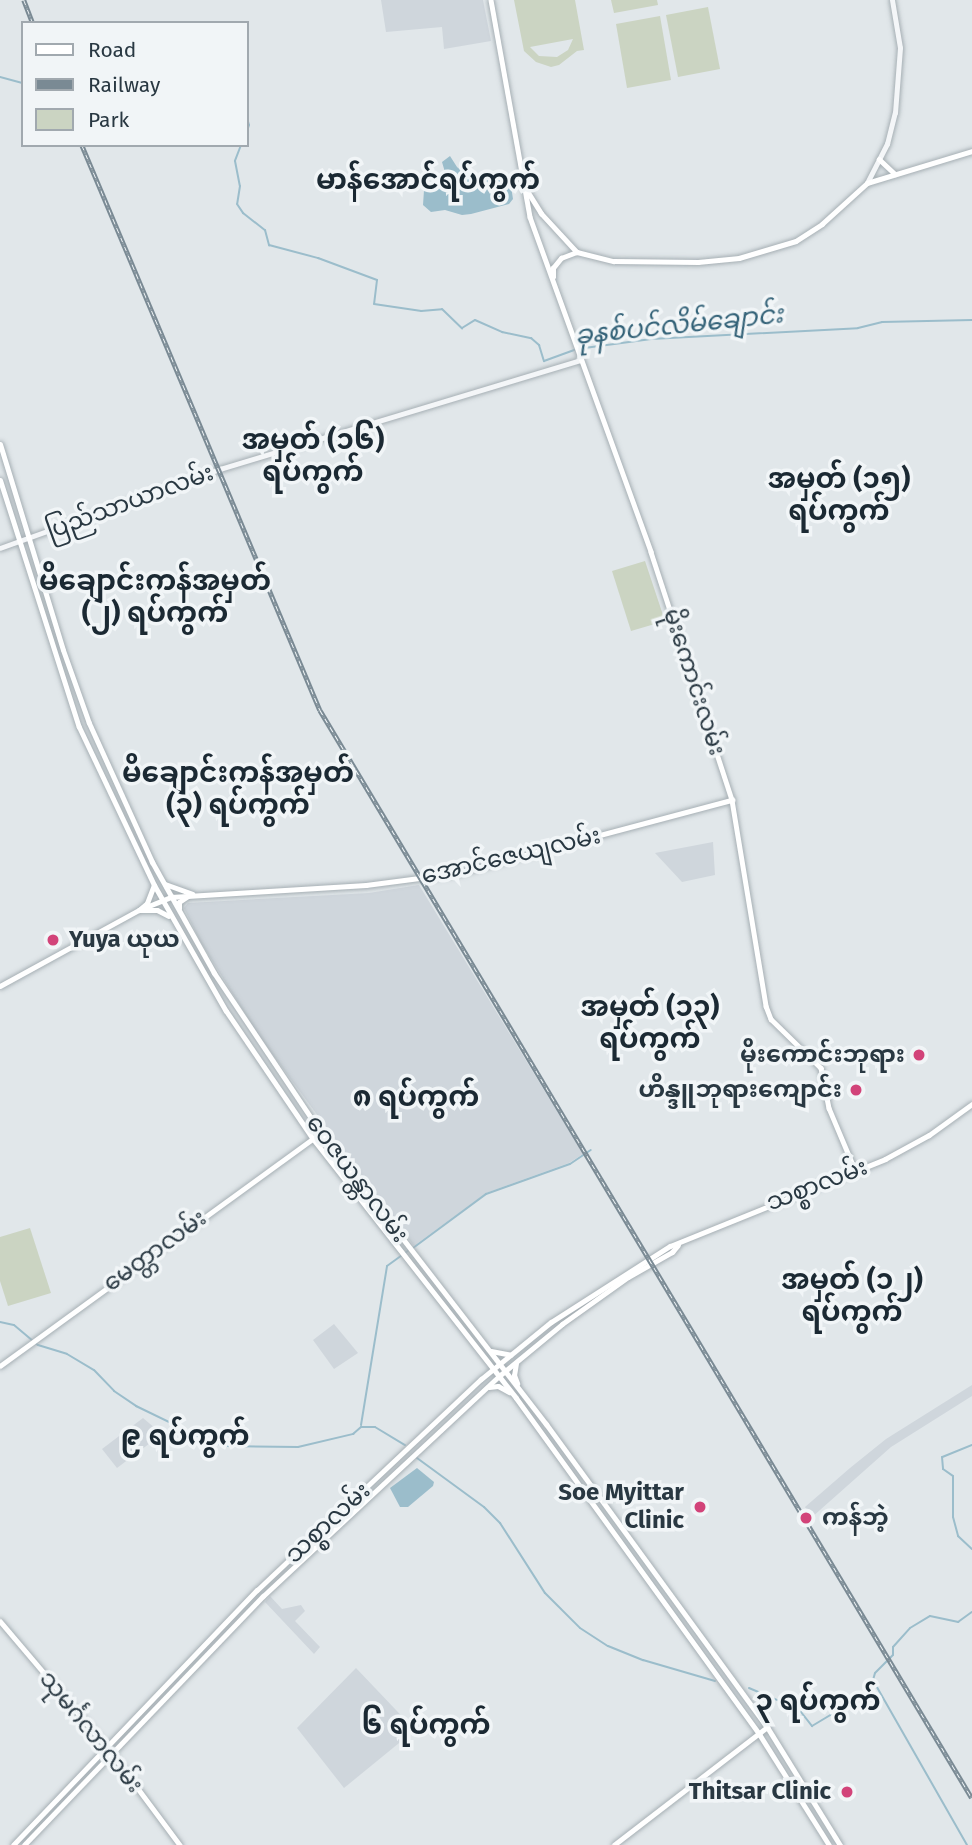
<!DOCTYPE html>
<meta charset="utf-8">
<style>
body{margin:0}
#map{position:relative;width:972px;height:1845px;overflow:hidden;background:#e1e7ea;font-family:"Fira Sans","Noto Sans Myanmar",sans-serif}
div>[style]{position:absolute}
.built>*{inset:0;background:#cfd6dc}
.green>*{inset:0;background:#cbd4c2}
.water>*{inset:0;background:#9bbdcb}
.stream>*{height:2px;margin:-1px;padding:0 1px;transform-origin:1px;border-radius:1px;background:#9bbdcb}
.roads{filter:drop-shadow(0 0 2px #a6afb4) drop-shadow(0 0 2px #a6afb4)}
.tertiary>*{height:4.5px;margin:-2.25px;padding:0 2.25px;transform-origin:2.25px;border-radius:2.25px;background:#f4f6f8}
.secondary>*{height:4.5px;margin:-2.25px;padding:0 2.25px;transform-origin:2.25px;border-radius:2.25px;background:#fff}
.primary>*{height:5px;margin:-2.5px;padding:0 2.5px;transform-origin:2.5px;border-radius:2.5px;background:#fff}
.rail>*{height:4.5px;margin-top:-2.25px;transform-origin:0;background:repeating-linear-gradient(90deg,#f1f5f7 0 5px,#7a8a94 0 10px);box-sizing:border-box;border-block:2px solid #7a8a94}
.dots>*{width:19px;height:19px;translate:-50% -50%;box-sizing:border-box;border:4px solid #f1f5f7;border-radius:50%}
span{translate:-50% -50%;white-space:nowrap;text-align:center;line-height:1.15;-webkit-text-stroke:7px #f1f5f7;paint-order:stroke}
.street-label{font-size:24px;color:#293842}
.poi-label{font-size:24px;color:#293842;font-weight:700}
.left{translate:0 -50%;text-align:left}
.right{translate:-100% -50%;text-align:right}
.water-label{font-size:26px;color:#326177;font-style:italic}
.quarter-label{font-size:28px;color:#1b2933;font-weight:700}
.legend{position:absolute;left:21px;top:21px;width:228px;height:126px;box-sizing:border-box;background:#f1f5f7;border:2px solid #a1a9af;margin:0;padding:9px 12px;list-style:none;font-size:21px;color:#293842}
.legend li{display:flex;align-items:center;gap:14px;height:35px}
.legend b{width:35px;border:2px solid #a1a9af}
</style>
<div id="map">
<div class="built">
<i style="clip-path:polygon(381px 0,483px 0,491px 41px,444px 49px,442px 27px,386px 32px)"></i>
<i style="clip-path:polygon(713px 842px,715px 875px,682px 882px,655px 853px)"></i>
<i style="clip-path:polygon(419px 885px,583px 1154px,569px 1163px,486px 1193px,414px 1246px,259px 1036px,200px 941px,184px 908px,188px 903px,369px 893px)"></i>
<i style="clip-path:polygon(334px 1324px,358px 1353px,334px 1369px,313px 1340px)"></i>
<i style="clip-path:polygon(972px 1385px,972px 1396px,891px 1447px,811px 1518px,805px 1507px,850px 1468px,886px 1439px)"></i>
<i style="clip-path:polygon(143px 1418px,162px 1434px,117px 1468px,102px 1449px)"></i>
<i style="clip-path:polygon(270px 1596px,282px 1609px,301px 1605px,305px 1611px,295px 1621px,320px 1647px,314px 1654px,265px 1602px)"></i>
<i style="clip-path:polygon(356px 1668px,415px 1730px,344px 1788px,297px 1728px)"></i>
</div>
<div class="green">
<i style="clip-path:polygon(evenodd,514px 0,575px 0,584px 50px,577px 51px,559px 65px,551px 67px,536px 62px,524px 51px,514px 0,573px 39px,568px 50px,557px 57px,539px 56px,530px 47px,573px 39px)"></i>
<i style="clip-path:polygon(611px 0,657px 0,658px 5px,614px 13px)"></i>
<i style="clip-path:polygon(708px 7px,720px 69px,678px 77px,666px 15px)"></i>
<i style="clip-path:polygon(660px 16px,671px 80px,627px 88px,616px 24px)"></i>
<i style="clip-path:polygon(645px 561px,665px 621px,631px 631px,612px 571px)"></i>
<i style="clip-path:polygon(30px 1228px,51px 1293px,8px 1306px,0 1281px,0 1237px)"></i>
</div>
<div class="water">
<i style="clip-path:polygon(450px 156px,457px 167px,474px 182px,509px 174px,513px 199px,509px 204px,471px 214px,462px 215px,445px 210px,431px 212px,423px 205px,424px 190px,447px 179px,442px 162px)"></i>
<i style="clip-path:polygon(417px 1468px,434px 1482px,433px 1486px,408px 1507px,400px 1507px,390px 1488px)"></i>
</div>
<div class="stream">
<i style="left:0;top:77px;width:24px;rotate:15deg"></i>
<i style="left:247px;top:118px;width:7px;rotate:74deg"></i>
<i style="left:249px;top:125px;width:6px;rotate:108deg"></i>
<i style="left:241px;top:145px;width:17px;rotate:111deg"></i>
<i style="left:235px;top:161px;width:25px;rotate:79deg"></i>
<i style="left:240px;top:186px;width:18px;rotate:99deg"></i>
<i style="left:237px;top:204px;width:11px;rotate:56deg"></i>
<i style="left:243px;top:213px;width:28px;rotate:38deg"></i>
<i style="left:265px;top:230px;width:16px;rotate:75deg"></i>
<i style="left:269px;top:245px;width:51px;rotate:14.9deg"></i>
<i style="left:318px;top:258px;width:63px;rotate:20.4deg"></i>
<i style="left:377px;top:280px;width:24px;rotate:97deg"></i>
<i style="left:374px;top:304px;width:48px;rotate:8.5deg"></i>
<i style="left:421px;top:311px;width:21px;rotate:-5deg"></i>
<i style="left:442px;top:309px;width:28px;rotate:44deg"></i>
<i style="left:462px;top:328px;width:15px;rotate:-32deg"></i>
<i style="left:475px;top:320px;width:30px;rotate:24deg"></i>
<i style="left:502px;top:332px;width:30px;rotate:12deg"></i>
<i style="left:531px;top:338px;width:11px;rotate:41deg"></i>
<i style="left:539px;top:345px;width:17px;rotate:73deg"></i>
<i style="left:544px;top:361px;width:35px;rotate:-20deg"></i>
<i style="left:577px;top:349px;width:75px;rotate:-7.7deg"></i>
<i style="left:651px;top:339px;width:207px;rotate:-3deg"></i>
<i style="left:858px;top:328px;width:25px;rotate:-14deg"></i>
<i style="left:882px;top:322px;width:90px;rotate:-1.3deg"></i>
<i style="left:413px;top:1248px;width:91px;rotate:-36.5deg"></i>
<i style="left:486px;top:1194px;width:89px;rotate:-19.7deg"></i>
<i style="left:570px;top:1164px;width:25px;rotate:-34deg"></i>
<i style="left:0;top:1322px;width:14px;rotate:12deg"></i>
<i style="left:14px;top:1325px;width:31px;rotate:40deg"></i>
<i style="left:38px;top:1345px;width:30px;rotate:17deg"></i>
<i style="left:67px;top:1354px;width:31px;rotate:31deg"></i>
<i style="left:94px;top:1370px;width:29px;rotate:46deg"></i>
<i style="left:114px;top:1391px;width:27px;rotate:34deg"></i>
<i style="left:136px;top:1406px;width:80px;rotate:25.9deg"></i>
<i style="left:208px;top:1441px;width:19px;rotate:16deg"></i>
<i style="left:226px;top:1446px;width:72px;rotate:0.8deg"></i>
<i style="left:298px;top:1447px;width:57px;rotate:-13.3deg"></i>
<i style="left:353px;top:1434px;width:11px;rotate:-41deg"></i>
<i style="left:361px;top:1427px;width:14px"></i>
<i style="left:375px;top:1427px;width:35px;rotate:31deg"></i>
<i style="left:361px;top:1425px;width:161px;rotate:-80.7deg"></i>
<i style="left:387px;top:1266px;width:26px;rotate:-36deg"></i>
<i style="left:972px;top:1445px;width:32px;rotate:158deg"></i>
<i style="left:942px;top:1457px;width:12px;rotate:85deg"></i>
<i style="left:943px;top:1469px;width:12px;rotate:35deg"></i>
<i style="left:953px;top:1476px;width:41px;rotate:90deg"></i>
<i style="left:953px;top:1517px;width:20px;rotate:75deg"></i>
<i style="left:958px;top:1536px;width:19px;rotate:43deg"></i>
<i style="left:417px;top:1458px;width:83px;rotate:36.2deg"></i>
<i style="left:484px;top:1507px;width:23px;rotate:45deg"></i>
<i style="left:500px;top:1523px;width:83px;rotate:57.3deg"></i>
<i style="left:545px;top:1593px;width:49px;rotate:45deg"></i>
<i style="left:580px;top:1628px;width:33px;rotate:33deg"></i>
<i style="left:608px;top:1646px;width:38px;rotate:22deg"></i>
<i style="left:643px;top:1660px;width:75px;rotate:16.3deg"></i>
<i style="left:749px;top:1688px;width:43px;rotate:23deg"></i>
<i style="left:789px;top:1705px;width:14px;rotate:30deg"></i>
<i style="left:801px;top:1712px;width:18px;rotate:52deg"></i>
<i style="left:812px;top:1726px;width:64px;rotate:-31deg"></i>
<i style="left:967px;top:1845px;width:190px;rotate:-119.7deg"></i>
<i style="left:873px;top:1680px;width:7px;rotate:-74deg"></i>
<i style="left:875px;top:1673px;width:25px;rotate:-45deg"></i>
<i style="left:893px;top:1655px;width:8px;rotate:-90deg"></i>
<i style="left:893px;top:1647px;width:25px;rotate:-48deg"></i>
<i style="left:910px;top:1628px;width:23px;rotate:-31deg"></i>
<i style="left:930px;top:1616px;width:29px;rotate:12deg"></i>
<i style="left:958px;top:1622px;width:17px;rotate:-36deg"></i>
</div>
<div class="roads">
<div class="tertiary">
<i style="left:867px;top:183px;width:44px;rotate:-62.9deg"></i>
<i style="left:887px;top:144px;width:32px;rotate:-76deg"></i>
<i style="left:895px;top:113px;width:65px;rotate:-85.6deg"></i>
<i style="left:900px;top:48px;width:49px;rotate:-99.5deg"></i>
<i style="left:0;top:548px;width:234px;rotate:-19.8deg"></i>
<i style="left:220px;top:469px;width:377px;rotate:-16.8deg"></i>
</div>
<div class="secondary">
<i style="left:491px;top:0;width:220px;rotate:79.8deg"></i>
<i style="left:530px;top:217px;width:356px;rotate:70.1deg"></i>
<i style="left:651px;top:552px;width:261px;rotate:71.9deg"></i>
<i style="left:732px;top:800px;width:209px;rotate:80.6deg"></i>
<i style="left:766px;top:1006px;width:14px;rotate:69deg"></i>
<i style="left:771px;top:1019px;width:70px;rotate:44.4deg"></i>
<i style="left:821px;top:1068px;width:41px;rotate:78.7deg"></i>
<i style="left:829px;top:1108px;width:67px;rotate:67.2deg"></i>
<i style="left:879px;top:159px;width:22px;rotate:43deg"></i>
<i style="left:525px;top:187px;width:31px;rotate:58deg"></i>
<i style="left:541px;top:213px;width:53px;rotate:47.3deg"></i>
<i style="left:577px;top:252px;width:38px;rotate:14deg"></i>
<i style="left:614px;top:261px;width:84px;rotate:0.7deg"></i>
<i style="left:698px;top:262px;width:41px;rotate:-5.6deg"></i>
<i style="left:739px;top:258px;width:59px;rotate:-16.6deg"></i>
<i style="left:796px;top:241px;width:31px;rotate:-33deg"></i>
<i style="left:822px;top:224px;width:61px;rotate:-42.3deg"></i>
<i style="left:867px;top:183px;width:110px;rotate:-16.9deg"></i>
<i style="left:553px;top:277px;width:9px;rotate:-90deg"></i>
<i style="left:553px;top:268px;width:13px;rotate:-51deg"></i>
<i style="left:561px;top:258px;width:17px;rotate:-21deg"></i>
<i style="left:0;top:986px;width:158px;rotate:-28.7deg"></i>
<i style="left:139px;top:910px;width:35px;rotate:-22deg"></i>
<i style="left:171px;top:897px;width:195px;rotate:-3.5deg"></i>
<i style="left:366px;top:885px;width:92px;rotate:-7.5deg"></i>
<i style="left:457px;top:873px;width:285px;rotate:-14.9deg"></i>
<i style="left:0;top:1366px;width:397px;rotate:-36deg"></i>
<i style="left:0;top:1621px;width:172px;rotate:49.7deg"></i>
<i style="left:111px;top:1752px;width:116px;rotate:53.4deg"></i>
<i style="left:614px;top:1845px;width:193px;rotate:-37.6deg"></i>
</div>
<div class="primary">
<i style="left:0;top:444px;width:215px;rotate:73deg"></i>
<i style="left:63px;top:650px;width:77px;rotate:70.4deg"></i>
<i style="left:89px;top:723px;width:153px;rotate:65.6deg"></i>
<i style="left:152px;top:862px;width:127px;rotate:60.8deg"></i>
<i style="left:214px;top:973px;width:192px;rotate:56.2deg"></i>
<i style="left:321px;top:1133px;width:368px;rotate:52.3deg"></i>
<i style="left:546px;top:1424px;width:375px;rotate:53.9deg"></i>
<i style="left:767px;top:1727px;width:139px;rotate:58.3deg"></i>
<i style="left:0;top:480px;width:259px;rotate:72.3deg"></i>
<i style="left:79px;top:727px;width:175px;rotate:64.6deg"></i>
<i style="left:154px;top:885px;width:145px;rotate:60.3deg"></i>
<i style="left:226px;top:1011px;width:155px;rotate:55.8deg"></i>
<i style="left:313px;top:1139px;width:329px;rotate:51.9deg"></i>
<i style="left:516px;top:1398px;width:415px;rotate:54.1deg"></i>
<i style="left:759px;top:1734px;width:131px;rotate:57.8deg"></i>
<i style="left:165px;top:884px;width:29px;rotate:20deg"></i>
<i style="left:179px;top:908px;width:6px;rotate:-90deg"></i>
<i style="left:179px;top:902px;width:14px;rotate:-34deg"></i>
<i style="left:139px;top:910px;width:18px"></i>
<i style="left:157px;top:910px;width:13px;rotate:27deg"></i>
<i style="left:139px;top:910px;width:11px;rotate:-41deg"></i>
<i style="left:147px;top:903px;width:19px;rotate:-69deg"></i>
<i style="left:491px;top:1351px;width:20px;rotate:11deg"></i>
<i style="left:516px;top:1363px;width:12px;rotate:99deg"></i>
<i style="left:514px;top:1375px;width:9px;rotate:69deg"></i>
<i style="left:489px;top:1387px;width:9px;rotate:-6deg"></i>
<i style="left:498px;top:1386px;width:13px;rotate:29deg"></i>
<i style="left:13px;top:1845px;width:353px;rotate:-46.3deg"></i>
<i style="left:257px;top:1590px;width:308px;rotate:-43.3deg"></i>
<i style="left:481px;top:1379px;width:90px;rotate:-39.2deg"></i>
<i style="left:551px;top:1322px;width:141px;rotate:-32.6deg"></i>
<i style="left:670px;top:1246px;width:232px;rotate:-22deg"></i>
<i style="left:885px;top:1159px;width:50px;rotate:-28.6deg"></i>
<i style="left:929px;top:1135px;width:53px;rotate:-35.8deg"></i>
<i style="left:24px;top:1845px;width:345px;rotate:-46.2deg"></i>
<i style="left:263px;top:1596px;width:323px;rotate:-43deg"></i>
<i style="left:499px;top:1376px;width:82px;rotate:-39.5deg"></i>
<i style="left:562px;top:1324px;width:81px;rotate:-35.5deg"></i>
<i style="left:628px;top:1277px;width:51px;rotate:-29.6deg"></i>
<i style="left:672px;top:1252px;width:9px;rotate:-49deg"></i>
</div>
</div>
<div class="rail">
<i style="left:24px;top:0;width:25px;rotate:69deg"></i>
<i style="left:82px;top:145px;width:613px;rotate:67.16deg"></i>
<i style="left:320px;top:710px;width:1268px;rotate:59.07deg"></i>
</div>
<div class="dots">
<i style="left:53px;top:940px;background:#d24379"></i>
<i style="left:919px;top:1055px;background:#d24379"></i>
<i style="left:856px;top:1090px;background:#d24379"></i>
<i style="left:700px;top:1507px;background:#d24379"></i>
<i style="left:806px;top:1518px;background:#d24379"></i>
<i style="left:847px;top:1792px;background:#d24379"></i>
</div>
<div class="street-label">
<span style="left:130px;top:502px;rotate:-20deg">ပြည်သာယာလမ်း</span>
<span style="left:694px;top:682px;rotate:72deg">မိုးကောင်းလမ်း</span>
<span style="left:511px;top:856px;rotate:-13deg">အောင်ဇေယျလမ်း</span>
<span style="left:357px;top:1179px;rotate:53deg">ဝေဇယန္တာလမ်း</span>
<span style="left:817px;top:1185px;rotate:-21deg">သစ္စာလမ်း</span>
<span style="left:155px;top:1251px;rotate:-36deg">မေတ္တာလမ်း</span>
<span style="left:328px;top:1523px;rotate:-43deg">သစ္စာလမ်း</span>
<span style="left:91px;top:1732px;rotate:51deg">သုမင်္ဂလာလမ်း</span>
</div>
<div class="poi-label">
<span class="left" style="left:69px;top:940px">Yuya ယုယ</span>
<span class="right" style="left:905px;top:1055px">မိုးကောင်းဘုရား</span>
<span class="right" style="left:842px;top:1090px">ဟိန္ဒူဘုရားကျောင်း</span>
<span class="right" style="left:684px;top:1507px">Soe Myittar<br>Clinic</span>
<span class="left" style="left:822px;top:1518px">ကန်ဘဲ့</span>
<span class="right" style="left:831px;top:1792px">Thitsar Clinic</span>
</div>
<div class="water-label">
<span style="left:679px;top:325px;rotate:-6deg">ခုနစ်ပင်လိမ်ချောင်း</span>
</div>
<div class="quarter-label">
<span style="left:428px;top:180px">မာန်အောင်ရပ်ကွက်</span>
<span style="left:313px;top:456px">အမှတ် (၁၆)<br>ရပ်ကွက်</span>
<span style="left:839px;top:495px">အမှတ် (၁၅)<br>ရပ်ကွက်</span>
<span style="left:155px;top:597px">မိချောင်းကန်အမှတ်<br>(၂) ရပ်ကွက်</span>
<span style="left:238px;top:789px">မိချောင်းကန်အမှတ်<br>(၃) ရပ်ကွက်</span>
<span style="left:650px;top:1023px">အမှတ် (၁၃)<br>ရပ်ကွက်</span>
<span style="left:416px;top:1097px">၈ ရပ်ကွက်</span>
<span style="left:852px;top:1296px">အမှတ် (၁၂)<br>ရပ်ကွက်</span>
<span style="left:185px;top:1436px">၉ ရပ်ကွက်</span>
<span style="left:818px;top:1701px">၃ ရပ်ကွက်</span>
<span style="left:426px;top:1725px">၆ ရပ်ကွက်</span>
</div>
<ul class="legend">
<li><b style="height:9px;background:#fff"></b>Road</li>
<li><b style="height:9px;background:#7a8a94"></b>Railway</li>
<li><b style="height:19px;background:#cbd4c2"></b>Park</li>
</ul>
</div>
